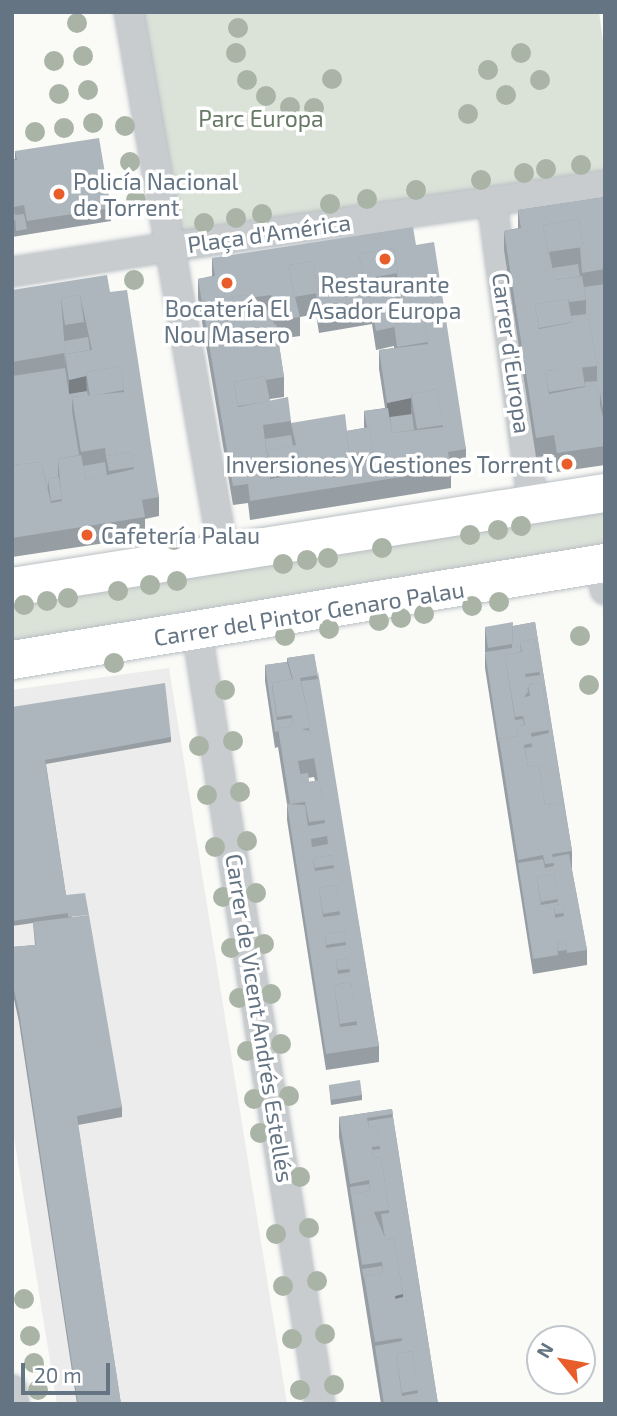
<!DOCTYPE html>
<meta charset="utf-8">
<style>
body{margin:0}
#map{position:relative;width:617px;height:1416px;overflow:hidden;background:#fafaf7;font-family:"Exo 2",sans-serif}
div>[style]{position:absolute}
.built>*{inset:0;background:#ebeceb}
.green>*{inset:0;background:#dbe2d8}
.roads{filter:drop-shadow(0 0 2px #babfc4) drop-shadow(0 0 2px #babfc4)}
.street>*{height:28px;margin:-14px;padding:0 14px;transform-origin:14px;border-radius:14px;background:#c8cccf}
.secondary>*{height:38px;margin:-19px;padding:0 19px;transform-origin:19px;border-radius:19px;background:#fff}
.trees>*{width:20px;height:20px;margin:-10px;border-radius:50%;background:#a9b4a6}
.wall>*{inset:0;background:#969da3}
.shaded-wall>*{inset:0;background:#7a7f84}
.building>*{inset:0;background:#aeb6bd}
.dots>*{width:19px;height:19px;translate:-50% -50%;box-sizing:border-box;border:4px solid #fff;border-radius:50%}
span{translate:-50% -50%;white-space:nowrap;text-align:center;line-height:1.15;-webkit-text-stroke:7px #fff;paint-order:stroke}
.park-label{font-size:23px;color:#667a63}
.poi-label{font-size:23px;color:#647483}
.left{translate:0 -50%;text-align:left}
.right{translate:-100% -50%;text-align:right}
.street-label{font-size:23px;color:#647483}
.frame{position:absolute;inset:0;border:14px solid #647483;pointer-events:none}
.north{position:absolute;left:526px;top:1325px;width:70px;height:70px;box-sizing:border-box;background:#fff;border:2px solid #c1c7cd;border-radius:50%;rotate:301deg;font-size:19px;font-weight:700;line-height:28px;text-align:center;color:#647483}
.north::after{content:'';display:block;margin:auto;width:24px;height:32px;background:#e85d2a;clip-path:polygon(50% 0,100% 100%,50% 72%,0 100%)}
.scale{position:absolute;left:21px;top:1363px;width:89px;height:32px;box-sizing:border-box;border:4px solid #647483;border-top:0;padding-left:9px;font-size:21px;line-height:24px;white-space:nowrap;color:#647483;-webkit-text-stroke:5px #fff;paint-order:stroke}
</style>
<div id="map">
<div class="built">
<i style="clip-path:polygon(169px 668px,287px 1404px,57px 1404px,12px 1125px,12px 690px)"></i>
</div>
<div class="green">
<i style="clip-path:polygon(137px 12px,599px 12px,605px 56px,605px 173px,175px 238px)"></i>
<i style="clip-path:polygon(605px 494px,605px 561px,12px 658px,12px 588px)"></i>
</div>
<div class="roads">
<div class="street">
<i style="left:129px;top:12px;width:239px;rotate:80.1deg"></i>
<i style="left:170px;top:247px;width:439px;rotate:-8.1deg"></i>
<i style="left:492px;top:202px;width:305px;rotate:82.3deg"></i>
<i style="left:12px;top:272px;width:160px;rotate:-9deg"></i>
<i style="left:170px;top:247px;width:309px;rotate:80.1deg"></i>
<i style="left:601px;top:564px;width:26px;rotate:81deg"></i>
<i style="left:197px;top:632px;width:782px;rotate:80.95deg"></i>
<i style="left:12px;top:1390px;width:14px;rotate:82deg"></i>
</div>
<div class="secondary">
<i style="left:12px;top:587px;width:600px;rotate:-9.01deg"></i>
<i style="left:12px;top:660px;width:601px;rotate:-9.29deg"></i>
</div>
</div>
<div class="trees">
<i style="left:77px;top:23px"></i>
<i style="left:238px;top:28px"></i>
<i style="left:236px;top:53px"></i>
<i style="left:521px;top:53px"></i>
<i style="left:83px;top:56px"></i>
<i style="left:54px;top:61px"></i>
<i style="left:488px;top:70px"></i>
<i style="left:332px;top:79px"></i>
<i style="left:247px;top:80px"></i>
<i style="left:540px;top:80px"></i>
<i style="left:88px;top:90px"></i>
<i style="left:59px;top:94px"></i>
<i style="left:506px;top:95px"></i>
<i style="left:266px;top:96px"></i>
<i style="left:290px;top:107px"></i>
<i style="left:314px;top:108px"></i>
<i style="left:468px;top:114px"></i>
<i style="left:93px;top:123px"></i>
<i style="left:125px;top:126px"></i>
<i style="left:64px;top:128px"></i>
<i style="left:35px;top:132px"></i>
<i style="left:130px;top:162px"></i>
<i style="left:581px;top:165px"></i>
<i style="left:546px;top:169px"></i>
<i style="left:524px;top:173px"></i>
<i style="left:481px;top:180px"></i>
<i style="left:416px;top:190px"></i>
<i style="left:367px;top:199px"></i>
<i style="left:136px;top:200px"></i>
<i style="left:330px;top:204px"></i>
<i style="left:262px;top:214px"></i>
<i style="left:236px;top:218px"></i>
<i style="left:204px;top:223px"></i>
<i style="left:134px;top:280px"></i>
<i style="left:521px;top:526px"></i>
<i style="left:498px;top:530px"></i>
<i style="left:470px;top:535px"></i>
<i style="left:174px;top:540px"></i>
<i style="left:382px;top:548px"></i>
<i style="left:328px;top:558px"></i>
<i style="left:307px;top:560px"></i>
<i style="left:283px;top:564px"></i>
<i style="left:177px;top:581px"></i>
<i style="left:150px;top:585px"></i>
<i style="left:118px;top:591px"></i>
<i style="left:68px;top:598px"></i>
<i style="left:47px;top:601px"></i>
<i style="left:499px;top:602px"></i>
<i style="left:24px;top:605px"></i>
<i style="left:472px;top:606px"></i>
<i style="left:424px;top:614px"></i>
<i style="left:401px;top:618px"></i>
<i style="left:379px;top:621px"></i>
<i style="left:329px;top:629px"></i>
<i style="left:285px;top:636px"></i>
<i style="left:580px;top:636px"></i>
<i style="left:114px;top:663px"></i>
<i style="left:589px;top:685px"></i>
<i style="left:225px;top:690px"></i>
<i style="left:233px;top:741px"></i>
<i style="left:199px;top:746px"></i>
<i style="left:240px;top:792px"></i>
<i style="left:207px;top:795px"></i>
<i style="left:247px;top:841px"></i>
<i style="left:215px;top:847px"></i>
<i style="left:256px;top:893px"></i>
<i style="left:223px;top:897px"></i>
<i style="left:264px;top:944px"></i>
<i style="left:231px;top:948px"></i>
<i style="left:271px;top:994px"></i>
<i style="left:239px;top:998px"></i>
<i style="left:281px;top:1044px"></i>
<i style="left:247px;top:1051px"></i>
<i style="left:289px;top:1096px"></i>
<i style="left:254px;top:1099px"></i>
<i style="left:260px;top:1133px"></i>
<i style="left:300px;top:1177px"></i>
<i style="left:309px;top:1228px"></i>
<i style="left:276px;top:1234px"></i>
<i style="left:317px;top:1281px"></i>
<i style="left:283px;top:1286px"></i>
<i style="left:24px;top:1299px"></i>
<i style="left:325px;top:1334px"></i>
<i style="left:30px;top:1336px"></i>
<i style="left:292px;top:1339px"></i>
<i style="left:34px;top:1363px"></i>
<i style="left:334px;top:1385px"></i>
<i style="left:38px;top:1390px"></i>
<i style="left:300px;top:1390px"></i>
</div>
<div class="wall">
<i style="clip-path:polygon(15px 151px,111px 208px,111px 221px,12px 237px,12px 160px,15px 159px)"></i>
<i style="clip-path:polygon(605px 197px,605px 465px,557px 472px,554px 455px,536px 457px,504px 250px,504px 231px,518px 228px,518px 210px)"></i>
<i style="clip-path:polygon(evenodd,416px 245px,466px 449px,466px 468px,451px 471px,451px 488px,250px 520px,248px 503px,233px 505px,198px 298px,198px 279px,212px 276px,212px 258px,416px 245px,316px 314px,319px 333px,372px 324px,376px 350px,394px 346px,394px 348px,379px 350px,379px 369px,385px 408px,364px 411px,364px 428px,347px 431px,291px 423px,291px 437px,291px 421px,270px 401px,270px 399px,284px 397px,284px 377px,278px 339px,300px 336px,300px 317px,316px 314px)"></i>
<i style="clip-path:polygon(12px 290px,110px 292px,159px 497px,159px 516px,145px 519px,145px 537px,12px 557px)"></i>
<i style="clip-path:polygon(535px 622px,572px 851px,572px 870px,587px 950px,587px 965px,533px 974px,485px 668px,485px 627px,513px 626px)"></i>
<i style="clip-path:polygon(evenodd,314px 654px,379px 1046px,379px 1062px,326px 1070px,287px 820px,287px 804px,278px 747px,275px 748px,265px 681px,265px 665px,287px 662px,287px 658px,314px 654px,314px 777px,315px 781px,309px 782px,308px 778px,314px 777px)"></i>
<i style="clip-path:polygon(12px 707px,171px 737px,171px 742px,46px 764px,66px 895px,122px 1107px,122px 1117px,78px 1125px,121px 1404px,77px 1404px,19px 1022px,12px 990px,12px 947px,35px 945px,33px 923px,12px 926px)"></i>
<i style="clip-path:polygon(329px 1085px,362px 1095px,362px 1100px,331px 1105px)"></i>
<i style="clip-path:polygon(392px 1109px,393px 1117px,438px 1404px,381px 1404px,339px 1137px,339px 1117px)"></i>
</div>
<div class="shaded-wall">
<i style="clip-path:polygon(86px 376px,87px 395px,69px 399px,69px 380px)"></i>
<i style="clip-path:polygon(411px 398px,411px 417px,387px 418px,387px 403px)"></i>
<i style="clip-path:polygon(403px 1294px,403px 1313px,397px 1314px,395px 1296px)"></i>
</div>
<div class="building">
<i style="clip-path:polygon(99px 138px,111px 208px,27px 221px,24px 205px,14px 207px,12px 199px,12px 160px,17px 160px,15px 151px)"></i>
<i style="clip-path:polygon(605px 197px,605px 269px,582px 273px,580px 247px,583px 247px,579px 219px,543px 225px,548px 252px,549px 252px,555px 280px,582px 276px,586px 300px,569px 302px,568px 299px,535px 304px,539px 329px,589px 319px,597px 366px,545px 371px,549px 394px,595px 385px,605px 425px,605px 446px,557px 453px,554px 435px,536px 438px,504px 231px,521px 228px,518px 210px)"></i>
<i style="clip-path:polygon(12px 199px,16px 220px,12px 221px)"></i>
<i style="clip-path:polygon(24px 214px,27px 229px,16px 231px,15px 215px)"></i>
<i style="clip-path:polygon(579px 219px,583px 247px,548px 252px,543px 225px)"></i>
<i style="clip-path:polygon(evenodd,413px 227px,416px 245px,434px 242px,466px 449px,448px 452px,451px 469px,250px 501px,248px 484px,233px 486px,198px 279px,215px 276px,212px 258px,413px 227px,394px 248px,398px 273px,397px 274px,400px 303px,372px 307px,376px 331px,394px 327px,394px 324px,424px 319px,428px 344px,379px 350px,387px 403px,411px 398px,411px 394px,437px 389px,443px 427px,392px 433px,388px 408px,364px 411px,367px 427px,369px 427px,375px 460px,351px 464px,346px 431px,347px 431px,345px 414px,291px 423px,296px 445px,297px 445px,301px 474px,270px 479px,263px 425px,291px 421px,288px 397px,238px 407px,234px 382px,265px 376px,266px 380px,284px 377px,276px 324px,225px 336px,220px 300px,248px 295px,248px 298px,271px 295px,276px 320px,300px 317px,295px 297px,294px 297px,289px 265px,313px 261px,318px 293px,316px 293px,319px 314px,372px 305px,365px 279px,364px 279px,359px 254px,394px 248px)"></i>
<i style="clip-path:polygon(394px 248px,398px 273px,364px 279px,359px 254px)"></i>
<i style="clip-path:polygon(313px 261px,318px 293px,294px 297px,289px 265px)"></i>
<i style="clip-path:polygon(578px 264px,580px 276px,555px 280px,552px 268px)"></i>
<i style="clip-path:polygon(107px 275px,110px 292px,127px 290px,159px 497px,142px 500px,145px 517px,12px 538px,12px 465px,41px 462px,51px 503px,62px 501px,58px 459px,81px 455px,86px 480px,134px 469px,132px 452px,106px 456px,106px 457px,105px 448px,81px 452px,72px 397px,124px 392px,124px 390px,121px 366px,86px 372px,86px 376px,69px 380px,65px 354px,92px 350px,80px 295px,61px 298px,65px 353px,12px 362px,12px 290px)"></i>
<i style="clip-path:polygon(605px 284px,605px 392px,600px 393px,600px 406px,595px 385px,585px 387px,585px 382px,597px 381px,597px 366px,589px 319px,572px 323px,571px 316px,586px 314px,586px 300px,584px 287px)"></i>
<i style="clip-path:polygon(395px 290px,397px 303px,372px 307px,372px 322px,372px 305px,369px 294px)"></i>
<i style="clip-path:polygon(80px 295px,84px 322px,65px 325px,61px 298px)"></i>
<i style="clip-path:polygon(248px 295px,254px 330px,225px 334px,220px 300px)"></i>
<i style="clip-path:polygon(568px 299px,572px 322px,539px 328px,535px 304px)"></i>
<i style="clip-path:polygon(271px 310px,274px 325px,254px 330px,251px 313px)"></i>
<i style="clip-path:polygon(424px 319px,428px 342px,397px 347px,394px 324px)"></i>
<i style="clip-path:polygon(88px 337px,90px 350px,65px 354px,65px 368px,64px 341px)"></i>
<i style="clip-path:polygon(121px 366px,124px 390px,90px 396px,86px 372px)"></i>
<i style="clip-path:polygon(582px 367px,585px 386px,549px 392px,545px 371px)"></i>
<i style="clip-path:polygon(65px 368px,69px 394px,87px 391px,88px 396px,72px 397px,72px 411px,79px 455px,58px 459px,58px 477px,48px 479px,48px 489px,41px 462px,12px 465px,12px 376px)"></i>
<i style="clip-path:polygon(265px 376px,270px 401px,238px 406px,234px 382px)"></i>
<i style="clip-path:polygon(437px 389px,443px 425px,417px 429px,411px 394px)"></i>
<i style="clip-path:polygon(605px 392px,605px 421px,600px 393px)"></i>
<i style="clip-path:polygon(412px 414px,414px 430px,392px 433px,390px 417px)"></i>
<i style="clip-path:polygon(369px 427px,375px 458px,351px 462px,346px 431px)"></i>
<i style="clip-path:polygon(291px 435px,293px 446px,268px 450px,268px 461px,265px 439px)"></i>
<i style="clip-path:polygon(297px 445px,301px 472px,270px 477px,268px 450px)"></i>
<i style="clip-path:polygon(132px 452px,134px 467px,109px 471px,106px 456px)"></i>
<i style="clip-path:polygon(105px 462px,107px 476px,86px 480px,83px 466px)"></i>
<i style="clip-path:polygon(59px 477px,62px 499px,51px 501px,48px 479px)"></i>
<i style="clip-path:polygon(513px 622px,512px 644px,488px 648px,485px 627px)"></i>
<i style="clip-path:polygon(535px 622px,564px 803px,545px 805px,539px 765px,528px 767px,525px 748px,532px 747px,531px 737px,549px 733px,542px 683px,528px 685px,528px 688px,527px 689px,525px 677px,540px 675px,535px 639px,520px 642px,521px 652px,505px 655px,515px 720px,523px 719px,524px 725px,517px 726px,518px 736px,499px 739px,499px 743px,485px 652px,512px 648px,513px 626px)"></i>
<i style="clip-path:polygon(535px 639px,540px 672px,525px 674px,528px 692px,524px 697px,530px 696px,528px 685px,542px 683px,549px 730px,531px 733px,532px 743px,524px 745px,528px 767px,539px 765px,545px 805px,564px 803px,572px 851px,552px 854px,554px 863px,545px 864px,543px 855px,518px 860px,499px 739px,518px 736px,517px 726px,525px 725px,523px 716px,515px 717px,505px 655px,522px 652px,520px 642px)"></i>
<i style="clip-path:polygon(314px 654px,318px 675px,300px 678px,311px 728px,302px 729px,310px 731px,315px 758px,298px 761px,302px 783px,319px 780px,325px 820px,309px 822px,305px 802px,290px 804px,278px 728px,293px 726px,292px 715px,277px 717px,272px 683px,293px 679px,287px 658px)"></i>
<i style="clip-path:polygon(287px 662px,292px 679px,272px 683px,272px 686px,277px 720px,292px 718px,293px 726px,278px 728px,279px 731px,275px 732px,265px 665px)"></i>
<i style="clip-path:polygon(evenodd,318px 671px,379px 1046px,326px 1054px,287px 804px,305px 805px,308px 826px,325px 823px,319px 780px,318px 780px,315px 764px,310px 731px,309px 730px,309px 728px,311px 728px,301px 681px,318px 679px,318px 671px,327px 836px,328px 844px,312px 847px,311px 839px,327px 836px,318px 671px,332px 855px,334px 868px,315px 871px,313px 858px,332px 855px,318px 671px,336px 885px,340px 915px,323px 917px,319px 888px,336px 885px,318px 671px,344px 931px,346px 945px,326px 948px,325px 934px,344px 931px,318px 671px,348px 958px,350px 972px,338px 974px,336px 960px,348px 958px,318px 671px,351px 982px,357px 1025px,340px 1027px,334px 985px,351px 982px)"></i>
<i style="clip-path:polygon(165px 683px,171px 737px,45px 760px,66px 895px,85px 893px,89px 915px,68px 917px,68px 913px,12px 921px,12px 707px)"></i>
<i style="clip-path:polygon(308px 773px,309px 782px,302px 783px,300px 774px)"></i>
<i style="clip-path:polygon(evenodd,569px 854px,587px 950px,567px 953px,566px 940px,557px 942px,558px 955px,533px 959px,518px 863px,543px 859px,545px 868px,554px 866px,553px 857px,569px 854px,554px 874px,558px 902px,541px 905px,537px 877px,554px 874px,569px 854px,563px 904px,564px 916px,555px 918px,554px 905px,563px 904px)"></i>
<i style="clip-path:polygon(332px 855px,334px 865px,315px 868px,313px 858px)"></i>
<i style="clip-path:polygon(554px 874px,558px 899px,541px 902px,537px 877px)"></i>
<i style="clip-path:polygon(336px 885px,340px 911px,323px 914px,319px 888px)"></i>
<i style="clip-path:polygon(563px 904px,564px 913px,555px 914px,554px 905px)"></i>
<i style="clip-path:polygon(89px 915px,122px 1107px,77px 1116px,121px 1404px,78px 1404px,19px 1012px,12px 981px,12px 947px,36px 945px,33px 922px)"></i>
<i style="clip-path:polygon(344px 931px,346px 942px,326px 945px,325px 934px)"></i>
<i style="clip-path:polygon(566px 940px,567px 950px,558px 951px,557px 942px)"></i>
<i style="clip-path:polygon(348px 958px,350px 969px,338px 970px,336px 960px)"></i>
<i style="clip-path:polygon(351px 982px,357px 1021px,340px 1024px,334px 985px)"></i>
<i style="clip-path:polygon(360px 1080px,362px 1095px,331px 1100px,329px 1085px)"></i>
<i style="clip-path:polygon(392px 1109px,393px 1114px,367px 1118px,369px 1128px,377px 1126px,380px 1146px,372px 1147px,373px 1158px,381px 1157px,389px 1210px,374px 1212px,386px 1240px,394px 1238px,403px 1294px,395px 1296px,402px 1338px,375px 1342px,364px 1276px,383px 1273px,382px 1262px,362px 1265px,351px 1194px,370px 1191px,369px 1180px,350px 1184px,339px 1117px)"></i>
<i style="clip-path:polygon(evenodd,393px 1117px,438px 1404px,384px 1404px,375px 1346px,402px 1341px,395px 1299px,403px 1297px,403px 1294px,394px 1238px,386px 1240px,385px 1238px,381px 1214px,389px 1213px,389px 1210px,381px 1157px,373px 1158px,372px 1150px,380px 1149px,377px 1126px,369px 1128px,368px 1121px,393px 1117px,412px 1351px,418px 1393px,402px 1396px,396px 1354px,412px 1351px)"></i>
<i style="clip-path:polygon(369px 1184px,370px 1191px,351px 1194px,351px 1197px,350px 1187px)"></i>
<i style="clip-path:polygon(382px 1266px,383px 1273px,364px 1276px,364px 1279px,362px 1269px)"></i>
<i style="clip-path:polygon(412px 1351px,418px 1390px,402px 1393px,396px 1354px)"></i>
</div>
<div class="dots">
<i style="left:59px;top:194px;background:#e85d2a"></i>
<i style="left:385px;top:259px;background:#e85d2a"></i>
<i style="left:227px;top:283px;background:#e85d2a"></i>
<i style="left:567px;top:464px;background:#e85d2a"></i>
<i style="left:87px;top:535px;background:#e85d2a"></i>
</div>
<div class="park-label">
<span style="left:261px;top:118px">Parc Europa</span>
</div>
<div class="poi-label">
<span class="left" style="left:73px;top:194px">Policía Nacional<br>de Torrent</span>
<span style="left:385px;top:297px">Restaurante<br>Asador Europa</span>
<span style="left:227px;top:321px">Bocatería El<br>Nou Masero</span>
<span class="right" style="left:553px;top:464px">Inversiones Y Gestiones Torrent</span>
<span class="left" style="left:101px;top:535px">Cafetería Palau</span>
</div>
<div class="street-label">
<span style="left:269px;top:233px;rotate:-8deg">Plaça d'América</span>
<span style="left:512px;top:353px;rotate:82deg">Carrer d'Europa</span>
<span style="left:309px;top:613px;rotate:-9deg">Carrer del Pintor Genaro Palau</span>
<span style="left:260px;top:1018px;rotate:81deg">Carrer de Vicent Andrés Estellés</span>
</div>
<div class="frame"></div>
<div class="north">N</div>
<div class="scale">20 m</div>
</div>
